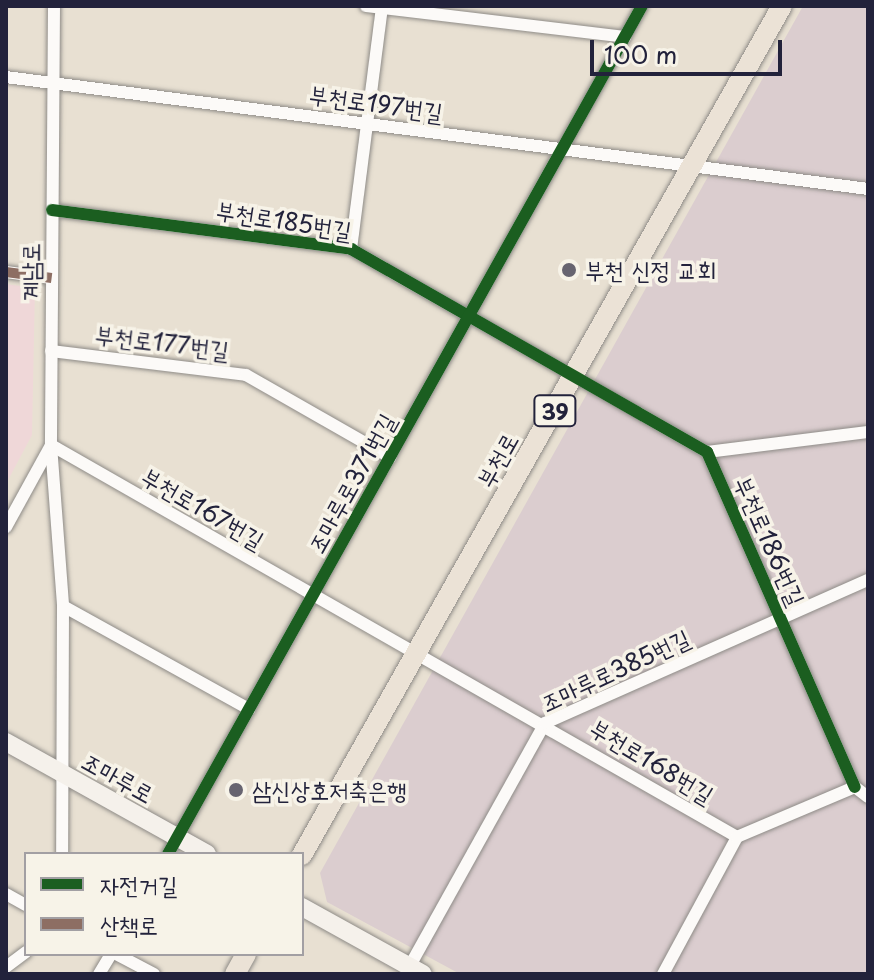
<!DOCTYPE html>
<meta charset="utf-8">
<style>
body{margin:0}
#map{position:relative;width:874px;height:980px;overflow:hidden;background:#e8e0d2;font-family:"Playpen Sans","Poor Story",sans-serif}
div>[style]{position:absolute}
.built>*{inset:0;background:#efd7d8}
.industrial>*{inset:0;background:#dbcdcf}
.roads{filter:drop-shadow(0 0 2px #8e8b87) drop-shadow(0 0 2px #8e8b87)}
.street>*{height:12px;margin:-6px;padding:0 6px;transform-origin:6px;border-radius:6px;background:#fcfaf8}
.secondary>*{height:18px;margin:-9px;padding:0 9px;transform-origin:9px;border-radius:9px;background:#f5f1eb}
.primary>*{height:20px;margin:-10px;padding:0 10px;transform-origin:10px;border-radius:10px;background:#ebe2d6}
.quiet>*{height:10px;margin-top:-5px;transform-origin:0;background:repeating-linear-gradient(90deg,#8d6e63 0 20px,transparent 0 30px)}
.cycleway>*{height:12px;margin:-6px;padding:0 6px;transform-origin:6px;border-radius:6px;background:#1b5e20}
.dots>*{width:22px;height:22px;translate:-50% -50%;box-sizing:border-box;border:4px solid #f7f3e8;border-radius:50%}
span{translate:-50% -50%;white-space:nowrap;text-align:center;line-height:1.15;-webkit-text-stroke:7px #f7f3e8;paint-order:stroke}
.shield-label span{padding:2px 6px;background:#f7f3e8;border:2px solid;border-radius:6px;-webkit-text-stroke-width:0}
.shield-label{font-size:22px;color:#22223b;font-weight:700}
.street-label{font-size:24px;color:#22223b}
.poi-label{font-size:24px;color:#22223b}
.left{translate:0 -50%;text-align:left}
.frame{position:absolute;inset:0;border:8px solid #22223b;pointer-events:none}
.legend{position:absolute;left:24px;top:852px;width:280px;height:104px;box-sizing:border-box;background:#f7f3e8;border:2px solid #a29fa3;margin:0;padding:10px 14px;list-style:none;font-size:24px;color:#22223b}
.legend li{display:flex;align-items:center;gap:16px;height:40px}
.legend b{width:40px;border:2px solid #a29fa3}
.scale{position:absolute;left:590px;top:40px;width:192px;height:36px;box-sizing:border-box;border:4px solid #22223b;border-top:0;padding-left:10px;font-size:24px;line-height:28px;white-space:nowrap;color:#22223b;-webkit-text-stroke:6px #f7f3e8;paint-order:stroke}
</style>
<div id="map">
<div class="built">
<i style="clip-path:polygon(6px 284px,35px 288px,32px 435px,6px 484px)"></i>
</div>
<div class="industrial">
<i style="clip-path:polygon(803px 6px,868px 6px,868px 974px,460px 974px,327px 902px,320px 873px)"></i>
</div>
<div class="roads">
<div class="street">
<i style="left:54px;top:6px;width:439px;rotate:90.4deg"></i>
<i style="left:51px;top:445px;width:161px;rotate:85.7deg"></i>
<i style="left:63px;top:606px;width:248px;rotate:90.2deg"></i>
<i style="left:366px;top:6px;width:261px;rotate:6.8deg"></i>
<i style="left:6px;top:77px;width:869px;rotate:7.4deg"></i>
<i style="left:52px;top:210px;width:302px;rotate:7.4deg"></i>
<i style="left:351px;top:249px;width:410px;rotate:29.7deg"></i>
<i style="left:707px;top:452px;width:366px;rotate:66.2deg"></i>
<i style="left:351px;top:249px;width:245px;rotate:-82.7deg"></i>
<i style="left:6px;top:272px;width:46px;rotate:7.4deg"></i>
<i style="left:51px;top:351px;width:196px;rotate:7deg"></i>
<i style="left:246px;top:375px;width:166px;rotate:29.7deg"></i>
<i style="left:51px;top:445px;width:790px;rotate:29.74deg"></i>
<i style="left:707px;top:452px;width:162px;rotate:-7.1deg"></i>
<i style="left:6px;top:527px;width:94px;rotate:-61.2deg"></i>
<i style="left:63px;top:606px;width:213px;rotate:29deg"></i>
<i style="left:855px;top:787px;width:16px;rotate:38deg"></i>
<i style="left:168px;top:854px;width:971px;rotate:-60.8deg"></i>
<i style="left:6px;top:894px;width:23px;rotate:29deg"></i>
<i style="left:116px;top:954px;width:43px;rotate:27.8deg"></i>
<i style="left:6px;top:967px;width:25px;rotate:-37deg"></i>
<i style="left:407px;top:971px;width:284px;rotate:-60.9deg"></i>
<i style="left:545px;top:723px;width:353px;rotate:-23.9deg"></i>
<i style="left:99px;top:974px;width:23px;rotate:-59deg"></i>
<i style="left:663px;top:974px;width:156px;rotate:-61.6deg"></i>
<i style="left:737px;top:837px;width:128px;rotate:-23deg"></i>
</div>
<div class="secondary">
<i style="left:6px;top:742px;width:230px;rotate:29.1deg"></i>
<i style="left:302px;top:907px;width:138px;rotate:29deg"></i>
</div>
<div class="primary">
<i style="left:302px;top:855px;width:975px;rotate:-60.52deg"></i>
<i style="left:235px;top:974px;width:23px;rotate:-61deg"></i>
</div>
</div>
<div class="quiet">
<i style="left:6px;top:272px;width:46px;rotate:7.4deg"></i>
</div>
<div class="cycleway">
<i style="left:52px;top:210px;width:302px;rotate:7.4deg"></i>
<i style="left:351px;top:249px;width:410px;rotate:29.7deg"></i>
<i style="left:707px;top:452px;width:366px;rotate:66.2deg"></i>
<i style="left:168px;top:854px;width:971px;rotate:-60.8deg"></i>
</div>
<div class="dots">
<i style="left:569px;top:270px;background:#676470"></i>
<i style="left:236px;top:790px;background:#676470"></i>
</div>
<div class="shield-label">
<span style="left:555px;top:411px">39</span>
</div>
<div class="street-label">
<span style="left:376px;top:103px;rotate:8deg">부천로197번길</span>
<span style="left:284px;top:220px;rotate:9deg">부천로185번길</span>
<span style="left:30px;top:272px;rotate:-90deg">계남로</span>
<span style="left:162px;top:342px;rotate:7deg">부천로177번길</span>
<span style="left:497px;top:460px;rotate:-61deg">부천로</span>
<span style="left:351px;top:483px;rotate:-61deg">조마루로371번길</span>
<span style="left:203px;top:508px;rotate:30deg">부천로167번길</span>
<span style="left:770px;top:541px;rotate:66deg">부천로186번길</span>
<span style="left:615px;top:670px;rotate:-25deg">조마루로385번길</span>
<span style="left:652px;top:761px;rotate:31deg">부천로168번길</span>
<span style="left:118px;top:777px;rotate:29deg">조마루로</span>
</div>
<div class="poi-label">
<span class="left" style="left:585px;top:270px">부천 신정 교회</span>
<span class="left" style="left:252px;top:790px">삼신상호저축은행</span>
</div>
<div class="frame"></div>
<ul class="legend">
<li><b style="height:10px;background:#1b5e20"></b>자전거길</li>
<li><b style="height:10px;background:#8d6e63"></b>산책로</li>
</ul>
<div class="scale">100 m</div>
</div>
